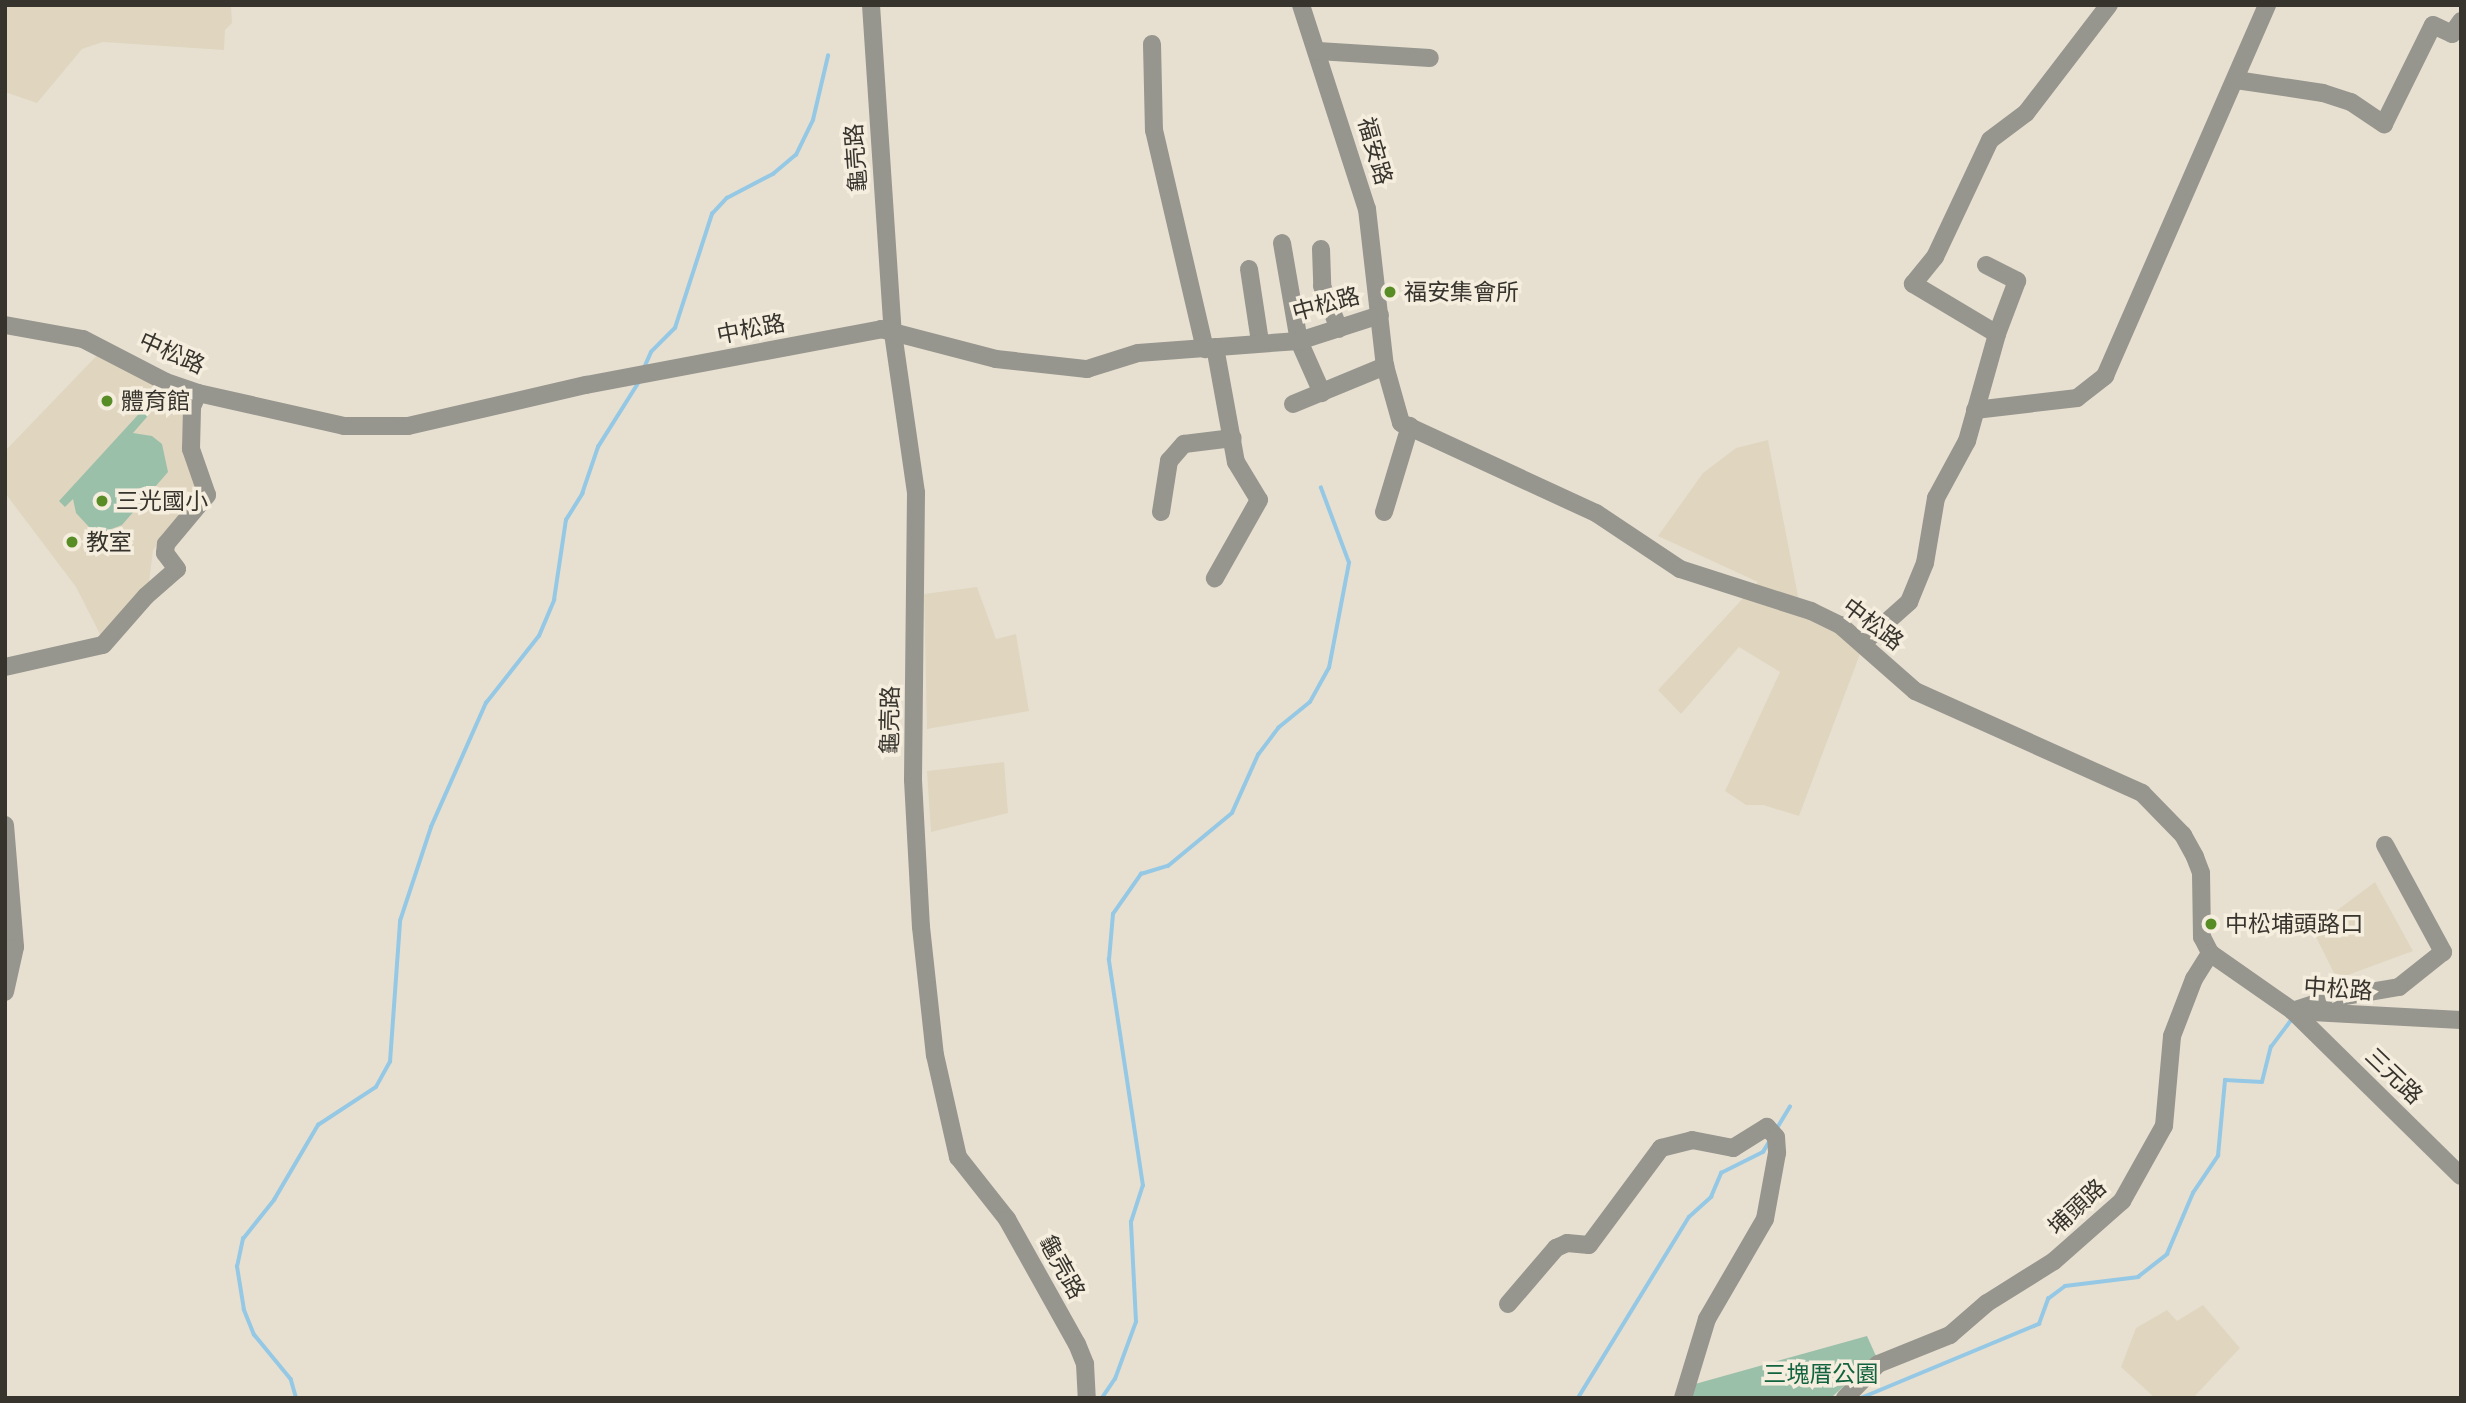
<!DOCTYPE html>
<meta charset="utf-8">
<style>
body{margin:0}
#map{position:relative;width:2466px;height:1403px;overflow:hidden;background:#e7e0d1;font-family:Arial,"Noto Sans TC",sans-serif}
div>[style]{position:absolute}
.built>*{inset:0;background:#e0d5bf}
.green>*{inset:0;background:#9bc0aa}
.stream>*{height:3.5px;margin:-1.75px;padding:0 1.75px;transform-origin:1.75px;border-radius:1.75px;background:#95c8e4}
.minor>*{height:18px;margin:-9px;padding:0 9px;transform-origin:9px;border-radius:9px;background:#96958e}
.dots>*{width:19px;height:19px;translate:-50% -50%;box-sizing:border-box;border:4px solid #f5edde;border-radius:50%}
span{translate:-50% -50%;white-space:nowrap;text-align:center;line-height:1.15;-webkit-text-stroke:7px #f5edde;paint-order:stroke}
.street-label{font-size:23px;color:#37342e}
.poi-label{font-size:23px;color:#37342e}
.left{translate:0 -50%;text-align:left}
.park-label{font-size:23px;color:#126440}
.frame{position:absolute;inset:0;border:7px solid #37342e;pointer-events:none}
</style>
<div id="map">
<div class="built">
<i style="clip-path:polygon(5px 5px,231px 5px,232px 23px,225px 30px,224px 50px,103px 42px,82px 49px,37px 103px,5px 92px)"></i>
<i style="clip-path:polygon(105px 347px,200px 394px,192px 413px,200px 492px,153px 550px,148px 591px,105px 644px,76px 587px,5px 493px,5px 451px)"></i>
<i style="clip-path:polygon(1768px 440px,1802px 617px,1825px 624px,1860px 654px,1799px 816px,1763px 805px,1746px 805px,1725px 791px,1780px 672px,1739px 647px,1681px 714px,1658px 690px,1758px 582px,1658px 536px,1703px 473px,1736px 448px)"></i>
<i style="clip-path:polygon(977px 587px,996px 639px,1016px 634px,1029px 711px,927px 729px,924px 594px)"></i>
<i style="clip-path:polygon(1004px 762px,1008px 813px,931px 832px,927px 771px)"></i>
<i style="clip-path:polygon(2375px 882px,2413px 951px,2337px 979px,2312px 929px)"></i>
<i style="clip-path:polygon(2203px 1305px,2240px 1348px,2193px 1398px,2155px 1398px,2121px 1367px,2136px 1328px,2167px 1310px,2177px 1321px)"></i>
</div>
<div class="green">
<i style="clip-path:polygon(147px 405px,153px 410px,133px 433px,152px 436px,162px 444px,168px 472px,122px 525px,106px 531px,89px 527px,76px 513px,73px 499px,65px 507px,59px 501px)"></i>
<i style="clip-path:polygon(1867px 1336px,1876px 1356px,1831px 1398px,1691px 1398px,1695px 1384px)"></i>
</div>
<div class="stream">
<i style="left:644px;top:368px;width:17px;rotate:-66deg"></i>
<i style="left:651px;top:352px;width:34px;rotate:-45deg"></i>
<i style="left:675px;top:328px;width:120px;rotate:-72deg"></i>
<i style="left:712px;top:214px;width:22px;rotate:-47deg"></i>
<i style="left:727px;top:198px;width:52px;rotate:-27.6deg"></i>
<i style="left:773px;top:174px;width:30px;rotate:-40deg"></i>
<i style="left:796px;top:155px;width:39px;rotate:-64deg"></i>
<i style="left:813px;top:120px;width:66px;rotate:-76.8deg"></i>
<i style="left:1776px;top:1130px;width:27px;rotate:-59deg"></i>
<i style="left:296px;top:1398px;width:19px;rotate:-106deg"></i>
<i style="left:291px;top:1380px;width:58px;rotate:-129.4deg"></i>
<i style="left:254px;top:1335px;width:27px;rotate:-112deg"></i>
<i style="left:244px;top:1310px;width:44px;rotate:-99.2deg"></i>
<i style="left:237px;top:1267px;width:29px;rotate:-78deg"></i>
<i style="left:243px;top:1239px;width:50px;rotate:-51.5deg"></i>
<i style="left:274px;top:1200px;width:87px;rotate:-59.6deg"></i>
<i style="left:318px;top:1125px;width:69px;rotate:-33.2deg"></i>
<i style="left:376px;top:1087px;width:29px;rotate:-61deg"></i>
<i style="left:390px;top:1062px;width:141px;rotate:-85.9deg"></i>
<i style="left:400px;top:921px;width:99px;rotate:-71.7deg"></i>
<i style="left:431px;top:827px;width:136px;rotate:-66.1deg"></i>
<i style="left:486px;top:703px;width:85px;rotate:-51.7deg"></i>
<i style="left:539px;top:636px;width:39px;rotate:-67deg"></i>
<i style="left:554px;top:600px;width:81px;rotate:-81.5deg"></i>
<i style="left:566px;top:520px;width:31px;rotate:-58deg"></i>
<i style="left:582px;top:494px;width:50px;rotate:-71.2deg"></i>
<i style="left:598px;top:447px;width:77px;rotate:-57.8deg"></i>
<i style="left:1102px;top:1398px;width:23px;rotate:-56deg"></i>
<i style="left:1115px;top:1379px;width:61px;rotate:-69.8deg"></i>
<i style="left:1136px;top:1322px;width:100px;rotate:-92.9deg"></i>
<i style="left:1131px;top:1222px;width:38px;rotate:-72deg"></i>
<i style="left:1143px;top:1186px;width:229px;rotate:-98.6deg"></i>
<i style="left:1109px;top:960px;width:46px;rotate:-85deg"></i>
<i style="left:1113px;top:914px;width:49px;rotate:-55deg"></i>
<i style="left:1141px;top:874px;width:28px;rotate:-17deg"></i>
<i style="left:1168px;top:866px;width:83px;rotate:-39.6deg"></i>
<i style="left:1232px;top:813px;width:64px;rotate:-65.9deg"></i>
<i style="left:1258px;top:755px;width:34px;rotate:-53deg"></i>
<i style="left:1278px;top:728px;width:41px;rotate:-39.1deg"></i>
<i style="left:1310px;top:702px;width:39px;rotate:-61deg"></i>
<i style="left:1329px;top:668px;width:107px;rotate:-79.2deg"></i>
<i style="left:1349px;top:563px;width:80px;rotate:-110.5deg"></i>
<i style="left:1578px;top:1398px;width:212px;rotate:-58.5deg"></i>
<i style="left:1689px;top:1217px;width:30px;rotate:-42deg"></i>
<i style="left:1711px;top:1197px;width:26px;rotate:-67deg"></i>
<i style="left:1721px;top:1173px;width:47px;rotate:-26.6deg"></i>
<i style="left:1763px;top:1152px;width:12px;rotate:-59deg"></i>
<i style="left:1861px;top:1398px;width:193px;rotate:-22.6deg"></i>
<i style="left:2039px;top:1324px;width:27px;rotate:-70deg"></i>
<i style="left:2048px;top:1299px;width:21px;rotate:-37deg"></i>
<i style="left:2065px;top:1286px;width:74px;rotate:-7deg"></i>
<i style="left:2138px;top:1277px;width:37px;rotate:-38deg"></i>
<i style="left:2167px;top:1254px;width:66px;rotate:-66.9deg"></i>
<i style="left:2193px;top:1193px;width:45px;rotate:-56deg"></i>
<i style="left:2218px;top:1156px;width:76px;rotate:-84.7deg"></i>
<i style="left:2225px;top:1080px;width:37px;rotate:3deg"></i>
<i style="left:2262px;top:1082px;width:36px;rotate:-76deg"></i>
<i style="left:2271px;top:1047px;width:35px;rotate:-53deg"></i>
</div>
<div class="minor">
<i style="left:871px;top:5px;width:329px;rotate:86.2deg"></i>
<i style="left:893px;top:333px;width:162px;rotate:81.8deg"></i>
<i style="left:916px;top:493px;width:287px;rotate:90.6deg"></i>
<i style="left:913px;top:780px;width:147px;rotate:86.9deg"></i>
<i style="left:921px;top:927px;width:129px;rotate:83.8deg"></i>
<i style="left:935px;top:1055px;width:105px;rotate:77.3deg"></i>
<i style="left:958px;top:1157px;width:79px;rotate:51.7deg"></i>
<i style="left:1007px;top:1219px;width:143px;rotate:60.8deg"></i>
<i style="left:1077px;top:1344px;width:22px;rotate:68deg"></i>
<i style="left:1085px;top:1364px;width:34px;rotate:87deg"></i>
<i style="left:1301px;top:5px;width:214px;rotate:72.1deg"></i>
<i style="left:1367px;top:209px;width:158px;rotate:83.5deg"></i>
<i style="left:1385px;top:366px;width:59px;rotate:74.3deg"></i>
<i style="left:1401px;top:423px;width:215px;rotate:24.8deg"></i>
<i style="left:1596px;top:513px;width:101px;rotate:33.7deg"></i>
<i style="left:1680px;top:569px;width:138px;rotate:17.8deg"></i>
<i style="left:1811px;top:611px;width:32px;rotate:26deg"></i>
<i style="left:1840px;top:625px;width:100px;rotate:41.3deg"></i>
<i style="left:1915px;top:691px;width:249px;rotate:24.2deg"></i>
<i style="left:2142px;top:793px;width:59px;rotate:45.7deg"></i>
<i style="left:2183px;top:835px;width:25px;rotate:61deg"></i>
<i style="left:2195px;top:857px;width:17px;rotate:69deg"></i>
<i style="left:2201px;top:873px;width:64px;rotate:89.1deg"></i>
<i style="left:2202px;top:937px;width:18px;rotate:63deg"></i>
<i style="left:2210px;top:953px;width:101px;rotate:34.9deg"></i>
<i style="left:2293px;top:1011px;width:168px;rotate:3.1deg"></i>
<i style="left:1152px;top:44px;width:86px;rotate:88.7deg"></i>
<i style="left:1154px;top:130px;width:225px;rotate:76.9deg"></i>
<i style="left:1318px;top:51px;width:112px;rotate:3.6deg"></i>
<i style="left:2236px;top:80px;width:88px;rotate:8.5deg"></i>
<i style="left:2323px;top:93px;width:29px;rotate:18deg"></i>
<i style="left:2351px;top:102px;width:40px;rotate:34deg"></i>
<i style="left:2384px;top:124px;width:110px;rotate:-63.7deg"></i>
<i style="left:2433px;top:25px;width:21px;rotate:25deg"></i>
<i style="left:2452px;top:34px;width:16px;rotate:-55deg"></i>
<i style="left:1282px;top:243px;width:99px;rotate:80.2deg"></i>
<i style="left:1299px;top:341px;width:57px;rotate:66.1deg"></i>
<i style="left:1321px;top:249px;width:37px;rotate:88deg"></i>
<i style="left:1322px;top:286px;width:46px;rotate:68.4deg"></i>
<i style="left:1986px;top:265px;width:35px;rotate:27deg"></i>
<i style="left:2017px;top:281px;width:57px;rotate:110.7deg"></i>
<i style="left:1249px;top:269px;width:74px;rotate:81.4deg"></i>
<i style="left:5px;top:325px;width:79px;rotate:10.2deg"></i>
<i style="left:83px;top:339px;width:93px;rotate:27.4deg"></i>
<i style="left:166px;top:382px;width:34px;rotate:19deg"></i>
<i style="left:198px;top:393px;width:150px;rotate:12.7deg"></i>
<i style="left:344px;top:426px;width:64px"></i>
<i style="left:408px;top:426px;width:183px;rotate:-13deg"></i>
<i style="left:586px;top:385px;width:300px;rotate:-10.7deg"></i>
<i style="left:881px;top:329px;width:119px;rotate:14.6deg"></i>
<i style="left:996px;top:359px;width:92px;rotate:6.3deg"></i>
<i style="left:1087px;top:369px;width:53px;rotate:-17.4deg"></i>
<i style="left:1138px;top:353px;width:161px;rotate:-4.3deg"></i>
<i style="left:1299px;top:341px;width:85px;rotate:-17.8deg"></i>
<i style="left:1215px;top:347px;width:117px;rotate:79.7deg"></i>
<i style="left:1236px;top:462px;width:44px;rotate:58.8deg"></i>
<i style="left:1259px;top:500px;width:90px;rotate:119.4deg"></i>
<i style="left:1293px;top:404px;width:100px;rotate:-22.4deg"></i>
<i style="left:1975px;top:410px;width:103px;rotate:-6.7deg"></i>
<i style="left:2077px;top:398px;width:36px;rotate:-38deg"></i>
<i style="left:2105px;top:376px;width:405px;rotate:-66.4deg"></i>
<i style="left:1161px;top:512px;width:52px;rotate:-81.1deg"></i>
<i style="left:1169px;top:461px;width:23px;rotate:-49deg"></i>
<i style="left:1184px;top:444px;width:49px;rotate:-7deg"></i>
<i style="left:1384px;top:512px;width:90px;rotate:-73.2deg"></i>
<i style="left:1863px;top:643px;width:62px;rotate:-41.7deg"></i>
<i style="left:1909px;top:602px;width:42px;rotate:-67.7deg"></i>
<i style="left:1925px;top:563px;width:66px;rotate:-80.4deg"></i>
<i style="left:1936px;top:498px;width:65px;rotate:-61.5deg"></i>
<i style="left:1967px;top:441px;width:111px;rotate:-74.3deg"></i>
<i style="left:1997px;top:334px;width:98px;rotate:-149.2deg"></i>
<i style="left:1913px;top:284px;width:35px;rotate:-51deg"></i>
<i style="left:1935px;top:257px;width:129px;rotate:-64.8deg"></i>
<i style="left:1990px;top:140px;width:45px;rotate:-36.9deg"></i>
<i style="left:2026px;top:113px;width:136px;rotate:-52.5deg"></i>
<i style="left:5px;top:667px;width:100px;rotate:-12.7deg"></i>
<i style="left:103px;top:645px;width:65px;rotate:-48.7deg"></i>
<i style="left:146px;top:596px;width:41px;rotate:-41.1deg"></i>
<i style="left:177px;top:569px;width:20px;rotate:-127deg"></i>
<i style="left:165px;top:553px;width:9px;rotate:-84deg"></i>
<i style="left:166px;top:544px;width:64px;rotate:-50.1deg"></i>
<i style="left:207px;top:495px;width:49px;rotate:-109.2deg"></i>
<i style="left:191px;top:449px;width:42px;rotate:-88.6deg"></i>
<i style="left:192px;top:407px;width:15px;rotate:-67deg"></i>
<i style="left:5px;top:825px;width:122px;rotate:85.3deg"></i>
<i style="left:15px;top:947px;width:46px;rotate:102.5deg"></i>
<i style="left:2385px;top:845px;width:122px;rotate:61.5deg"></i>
<i style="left:2443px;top:952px;width:56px;rotate:141.5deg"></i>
<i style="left:2399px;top:987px;width:71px;rotate:170.3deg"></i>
<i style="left:2329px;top:999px;width:38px;rotate:162deg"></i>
<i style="left:2293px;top:1011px;width:235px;rotate:44.5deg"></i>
<i style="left:1508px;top:1304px;width:74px;rotate:-49.4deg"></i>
<i style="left:1556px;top:1248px;width:12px;rotate:-24deg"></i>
<i style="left:1567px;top:1243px;width:22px;rotate:5deg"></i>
<i style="left:1589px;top:1245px;width:121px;rotate:-53.4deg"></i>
<i style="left:1661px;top:1148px;width:32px;rotate:-14deg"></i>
<i style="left:1692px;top:1140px;width:42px;rotate:11deg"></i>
<i style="left:1733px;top:1148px;width:40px;rotate:-32deg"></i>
<i style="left:1767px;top:1127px;width:13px;rotate:48deg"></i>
<i style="left:1776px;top:1137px;width:16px;rotate:86deg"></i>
<i style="left:1777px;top:1153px;width:67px;rotate:100.3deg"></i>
<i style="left:1765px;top:1219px;width:116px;rotate:120.1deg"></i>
<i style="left:1707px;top:1319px;width:83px;rotate:106.9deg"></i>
<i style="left:1845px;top:1398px;width:47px;rotate:-45.9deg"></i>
<i style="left:1878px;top:1364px;width:78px;rotate:-21.9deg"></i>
<i style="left:1950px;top:1335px;width:49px;rotate:-40.9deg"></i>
<i style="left:1987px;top:1303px;width:79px;rotate:-32.1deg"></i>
<i style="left:2054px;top:1261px;width:91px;rotate:-41.4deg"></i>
<i style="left:2122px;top:1201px;width:86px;rotate:-60.8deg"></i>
<i style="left:2164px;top:1126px;width:90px;rotate:-84.9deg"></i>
<i style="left:2172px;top:1036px;width:61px;rotate:-68.9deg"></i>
<i style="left:2194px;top:979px;width:31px;rotate:-58deg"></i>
</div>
<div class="dots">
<i style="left:1390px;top:292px;background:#588c25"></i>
<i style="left:107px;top:401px;background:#588c25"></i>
<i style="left:102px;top:501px;background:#588c25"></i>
<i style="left:72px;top:542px;background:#588c25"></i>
<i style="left:2211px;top:924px;background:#588c25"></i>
</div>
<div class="street-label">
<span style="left:1375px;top:151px;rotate:74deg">福安路</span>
<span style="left:856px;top:158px;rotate:-94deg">龜壳路</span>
<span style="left:1326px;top:304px;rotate:-15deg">中松路</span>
<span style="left:751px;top:329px;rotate:-11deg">中松路</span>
<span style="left:172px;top:353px;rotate:24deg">中松路</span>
<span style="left:1873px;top:624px;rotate:37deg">中松路</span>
<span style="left:890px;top:720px;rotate:-89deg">龜壳路</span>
<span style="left:2338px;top:989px;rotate:4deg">中松路</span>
<span style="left:2394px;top:1076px;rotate:44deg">三元路</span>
<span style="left:2077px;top:1207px;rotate:-43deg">埔頭路</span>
<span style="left:1062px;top:1267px;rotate:61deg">龜壳路</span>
</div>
<div class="poi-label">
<span class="left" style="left:1404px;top:292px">福安集會所</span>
<span class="left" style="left:121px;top:401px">體育館</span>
<span class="left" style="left:116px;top:501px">三光國小</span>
<span class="left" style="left:86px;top:542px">教室</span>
<span class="left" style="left:2225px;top:924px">中松埔頭路口</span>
</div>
<div class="park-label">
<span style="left:1821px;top:1374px">三塊厝公園</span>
</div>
<div class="frame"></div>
</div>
